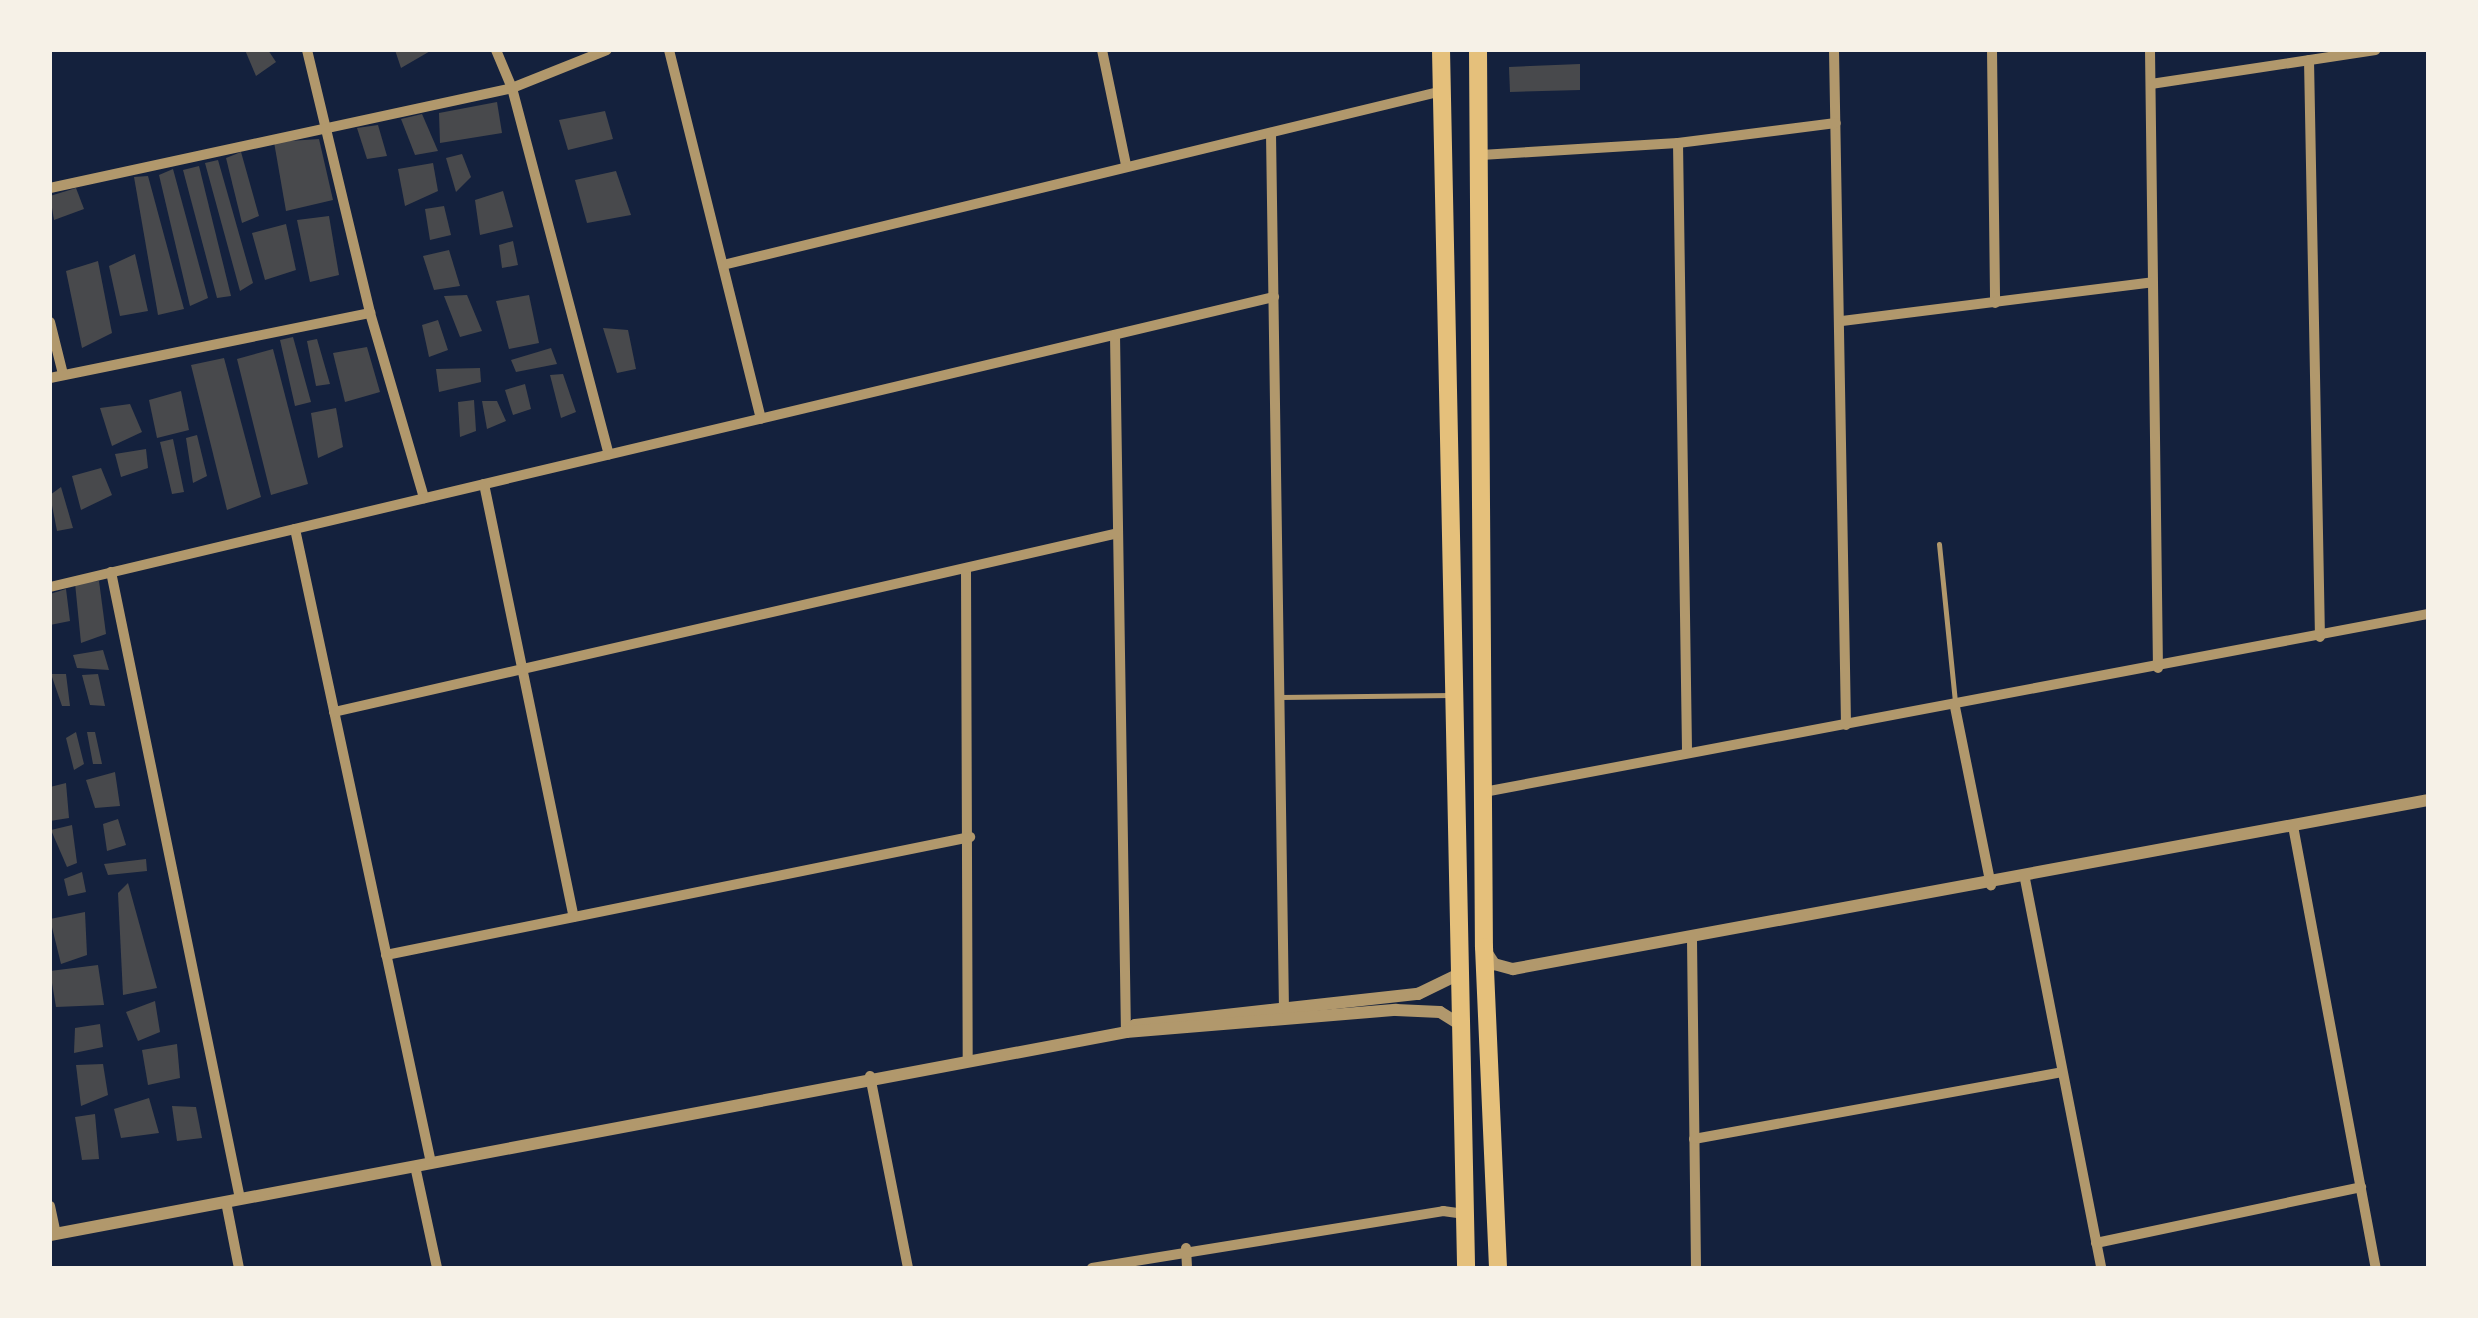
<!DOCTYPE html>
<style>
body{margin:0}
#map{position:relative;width:2478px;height:1318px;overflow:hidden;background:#14213d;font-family:Quicksand,sans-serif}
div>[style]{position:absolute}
.building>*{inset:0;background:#48494c}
.service>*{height:5px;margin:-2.5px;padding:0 2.5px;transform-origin:2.5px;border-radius:2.5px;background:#b1986c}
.minor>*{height:10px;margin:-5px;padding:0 5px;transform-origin:5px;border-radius:5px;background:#b1986c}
.tertiary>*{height:12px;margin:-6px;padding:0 6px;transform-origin:6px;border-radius:6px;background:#b1986c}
.primary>*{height:18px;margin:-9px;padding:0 9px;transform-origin:9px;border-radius:9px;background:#e5c07b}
span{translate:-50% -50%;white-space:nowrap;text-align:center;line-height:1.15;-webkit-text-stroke:8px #f6f1e7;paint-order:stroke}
.frame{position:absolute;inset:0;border:52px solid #f6f1e7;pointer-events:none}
</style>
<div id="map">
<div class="building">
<i style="clip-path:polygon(245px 50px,268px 50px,276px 62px,256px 76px)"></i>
<i style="clip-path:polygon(395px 50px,432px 50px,401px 68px)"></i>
<i style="clip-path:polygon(1580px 64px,1580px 90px,1510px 92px,1509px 67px)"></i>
<i style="clip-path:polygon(497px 102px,502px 133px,440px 143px,439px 113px)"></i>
<i style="clip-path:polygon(605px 111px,613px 139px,568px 150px,559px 120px)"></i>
<i style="clip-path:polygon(422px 114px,438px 151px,415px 155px,401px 119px)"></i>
<i style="clip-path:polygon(378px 125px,387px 156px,367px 159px,357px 128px)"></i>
<i style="clip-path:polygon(319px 139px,333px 200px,286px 211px,274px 142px)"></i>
<i style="clip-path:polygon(241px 152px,259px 216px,242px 223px,226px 158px)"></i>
<i style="clip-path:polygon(462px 154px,471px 177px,456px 192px,446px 158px)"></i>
<i style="clip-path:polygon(218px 160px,253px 283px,240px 291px,205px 163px)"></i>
<i style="clip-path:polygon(433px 163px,438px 191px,405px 206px,398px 169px)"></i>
<i style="clip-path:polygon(199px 166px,231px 296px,217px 298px,183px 170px)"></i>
<i style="clip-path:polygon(173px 169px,208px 298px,190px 306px,159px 175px)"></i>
<i style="clip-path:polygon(616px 171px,631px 215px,587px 223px,575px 180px)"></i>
<i style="clip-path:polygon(148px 176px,184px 309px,158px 315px,134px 177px)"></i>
<i style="clip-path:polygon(76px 188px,84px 209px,54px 220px,50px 196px)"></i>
<i style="clip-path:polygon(503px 191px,513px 227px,480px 235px,475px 200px)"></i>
<i style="clip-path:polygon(444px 206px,451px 235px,430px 240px,425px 209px)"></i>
<i style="clip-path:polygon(329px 216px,339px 275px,310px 282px,297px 220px)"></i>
<i style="clip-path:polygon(286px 224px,296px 270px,265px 280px,252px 233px)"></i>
<i style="clip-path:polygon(513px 241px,518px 265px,502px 268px,499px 245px)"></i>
<i style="clip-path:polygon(449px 250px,460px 286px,434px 290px,423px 256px)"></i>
<i style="clip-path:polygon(135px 254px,148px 311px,120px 316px,109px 266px)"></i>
<i style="clip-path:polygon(98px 261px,112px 333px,82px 348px,66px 271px)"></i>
<i style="clip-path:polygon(467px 295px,482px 331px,460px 337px,444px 296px)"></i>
<i style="clip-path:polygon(529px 295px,539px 343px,509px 349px,496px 301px)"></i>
<i style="clip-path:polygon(438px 320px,448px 350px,429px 357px,422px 325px)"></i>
<i style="clip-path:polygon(603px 328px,628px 330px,636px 369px,617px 373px)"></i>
<i style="clip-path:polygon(293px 337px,311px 402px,295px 406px,280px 340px)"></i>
<i style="clip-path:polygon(317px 339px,330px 384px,316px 386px,307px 341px)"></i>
<i style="clip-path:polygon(367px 347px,380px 392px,345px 402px,333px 353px)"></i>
<i style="clip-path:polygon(551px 348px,557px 364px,516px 372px,511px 360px)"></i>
<i style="clip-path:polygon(273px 349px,308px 484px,271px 495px,237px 359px)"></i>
<i style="clip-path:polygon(224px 358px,261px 497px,227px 510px,191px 365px)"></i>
<i style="clip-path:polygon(480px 368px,481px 382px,439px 392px,436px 369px)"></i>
<i style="clip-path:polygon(563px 374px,576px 412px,561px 418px,550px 375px)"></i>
<i style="clip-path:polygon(525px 384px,531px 409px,513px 415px,505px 390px)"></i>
<i style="clip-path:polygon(181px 391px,189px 430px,157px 438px,149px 400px)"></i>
<i style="clip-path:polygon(474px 400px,476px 431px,460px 437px,458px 402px)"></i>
<i style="clip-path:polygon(482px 401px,497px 401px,506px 421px,487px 429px)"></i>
<i style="clip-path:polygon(130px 404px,142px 432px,112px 446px,100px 408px)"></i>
<i style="clip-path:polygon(336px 408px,343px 447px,318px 458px,311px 413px)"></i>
<i style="clip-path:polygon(197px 435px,207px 476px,193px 483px,186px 438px)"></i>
<i style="clip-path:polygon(173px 439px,184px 492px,172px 494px,160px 442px)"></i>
<i style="clip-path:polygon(146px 449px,148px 468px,121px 477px,115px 454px)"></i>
<i style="clip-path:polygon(101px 468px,112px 495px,81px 510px,72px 476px)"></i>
<i style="clip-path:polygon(61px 487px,73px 528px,57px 531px,50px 495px)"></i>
<i style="clip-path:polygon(99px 581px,106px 634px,81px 643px,75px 583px)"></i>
<i style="clip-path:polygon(66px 589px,70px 621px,50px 625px,50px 594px)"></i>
<i style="clip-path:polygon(103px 650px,109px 670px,77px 668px,73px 655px)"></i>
<i style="clip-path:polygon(51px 674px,66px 674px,70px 706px,62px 706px)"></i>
<i style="clip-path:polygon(98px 674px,105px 706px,90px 705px,82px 675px)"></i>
<i style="clip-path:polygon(76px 732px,84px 764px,74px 770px,66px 738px)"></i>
<i style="clip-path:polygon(87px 732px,95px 732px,102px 764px,93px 764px)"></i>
<i style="clip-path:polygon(115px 772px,120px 806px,95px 808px,86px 780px)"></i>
<i style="clip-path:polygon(66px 783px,69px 818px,50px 821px,50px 787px)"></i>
<i style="clip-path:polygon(118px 819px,126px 845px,107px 851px,103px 824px)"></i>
<i style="clip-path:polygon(72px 825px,77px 863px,67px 867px,51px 830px)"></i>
<i style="clip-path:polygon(146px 859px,147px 871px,108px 875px,104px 864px)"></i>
<i style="clip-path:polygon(82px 872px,86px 892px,68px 896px,64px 879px)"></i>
<i style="clip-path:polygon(128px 883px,157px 988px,123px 995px,118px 893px)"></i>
<i style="clip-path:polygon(85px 912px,87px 955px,61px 964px,50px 919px)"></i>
<i style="clip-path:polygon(98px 965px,104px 1005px,56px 1007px,50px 971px)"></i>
<i style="clip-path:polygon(155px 1001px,160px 1032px,138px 1041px,126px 1012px)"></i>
<i style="clip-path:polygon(100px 1024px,103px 1047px,74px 1053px,75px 1028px)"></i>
<i style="clip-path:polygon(177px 1044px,180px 1078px,148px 1085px,142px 1050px)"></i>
<i style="clip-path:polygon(103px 1064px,108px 1095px,81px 1106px,76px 1065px)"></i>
<i style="clip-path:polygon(149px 1098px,159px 1133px,121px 1138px,114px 1109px)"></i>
<i style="clip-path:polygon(172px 1106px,196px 1107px,202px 1138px,177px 1141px)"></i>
<i style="clip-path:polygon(95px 1114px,99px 1159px,82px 1160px,75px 1117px)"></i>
</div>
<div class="service">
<i style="left:1939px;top:544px;width:158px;rotate:84.2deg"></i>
<i style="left:1280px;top:697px;width:172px;rotate:-0.7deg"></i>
</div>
<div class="minor">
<i style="left:307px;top:50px;width:270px;rotate:76.5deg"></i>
<i style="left:370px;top:313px;width:193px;rotate:73.7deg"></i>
<i style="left:496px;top:50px;width:41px;rotate:67.2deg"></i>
<i style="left:512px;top:88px;width:379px;rotate:75.2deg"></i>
<i style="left:669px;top:50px;width:380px;rotate:76deg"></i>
<i style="left:1102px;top:50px;width:117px;rotate:78.2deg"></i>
<i style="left:1834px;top:50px;width:675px;rotate:88.98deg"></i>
<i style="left:1992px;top:50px;width:253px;rotate:89.3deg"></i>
<i style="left:2150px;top:50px;width:618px;rotate:89.26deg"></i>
<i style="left:2309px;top:60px;width:577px;rotate:88.91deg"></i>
<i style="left:2151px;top:84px;width:227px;rotate:-8.6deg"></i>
<i style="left:1271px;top:134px;width:873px;rotate:89.15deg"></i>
<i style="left:1678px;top:143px;width:610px;rotate:89.15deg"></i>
<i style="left:1481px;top:155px;width:197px;rotate:-3.5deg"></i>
<i style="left:1678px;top:143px;width:159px;rotate:-7.2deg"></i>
<i style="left:50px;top:188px;width:473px;rotate:-12.2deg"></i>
<i style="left:512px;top:88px;width:102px;rotate:-21.8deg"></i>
<i style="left:723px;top:265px;width:740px;rotate:-13.6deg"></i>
<i style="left:1842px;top:321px;width:313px;rotate:-7.1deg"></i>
<i style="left:50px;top:322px;width:54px;rotate:76deg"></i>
<i style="left:1115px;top:335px;width:697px;rotate:89.1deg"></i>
<i style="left:50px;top:378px;width:327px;rotate:-11.5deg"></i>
<i style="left:484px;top:484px;width:442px;rotate:78.3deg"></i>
<i style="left:295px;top:529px;width:648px;rotate:77.89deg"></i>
<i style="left:966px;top:571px;width:488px;rotate:89.8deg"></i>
<i style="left:111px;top:572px;width:640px;rotate:78.37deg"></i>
<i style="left:50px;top:587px;width:1258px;rotate:-13.33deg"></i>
<i style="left:1955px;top:707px;width:182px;rotate:78.6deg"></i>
<i style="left:334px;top:712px;width:804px;rotate:-12.86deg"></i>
<i style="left:1484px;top:792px;width:961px;rotate:-10.68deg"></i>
<i style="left:2293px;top:826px;width:450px;rotate:79.4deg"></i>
<i style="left:2025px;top:879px;width:396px;rotate:78.9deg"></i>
<i style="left:1692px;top:940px;width:328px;rotate:89.3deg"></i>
<i style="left:386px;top:955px;width:596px;rotate:-11.42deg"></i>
<i style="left:870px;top:1076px;width:196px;rotate:78.8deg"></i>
<i style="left:1694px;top:1139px;width:374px;rotate:-10.3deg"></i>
<i style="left:415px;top:1166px;width:104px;rotate:77.8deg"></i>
<i style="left:226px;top:1202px;width:67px;rotate:78.9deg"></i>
<i style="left:50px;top:1206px;width:29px;rotate:78deg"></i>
<i style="left:2096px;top:1243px;width:271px;rotate:-11.9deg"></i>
<i style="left:1186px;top:1248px;width:20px;rotate:87deg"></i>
<i style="left:1092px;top:1268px;width:356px;rotate:-9.2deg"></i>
<i style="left:1443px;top:1211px;width:22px;rotate:8deg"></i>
</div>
<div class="tertiary">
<i style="left:1485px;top:950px;width:17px;rotate:57deg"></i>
<i style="left:1494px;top:964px;width:20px;rotate:15deg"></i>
<i style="left:1513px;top:969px;width:930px;rotate:-10.46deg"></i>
<i style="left:1126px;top:1032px;width:11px;rotate:-38deg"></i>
<i style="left:1135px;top:1025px;width:285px;rotate:-6.3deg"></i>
<i style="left:1418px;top:994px;width:46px;rotate:-26deg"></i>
<i style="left:50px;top:1235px;width:1095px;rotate:-10.68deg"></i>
<i style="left:1126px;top:1032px;width:271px;rotate:-4.7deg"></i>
<i style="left:1396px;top:1010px;width:44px;rotate:2.6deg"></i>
<i style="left:1440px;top:1012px;width:25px;rotate:32deg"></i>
</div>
<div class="primary">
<i style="left:1441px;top:50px;width:1218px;rotate:88.82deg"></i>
<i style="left:1478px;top:50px;width:897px;rotate:89.62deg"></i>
<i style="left:1484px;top:947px;width:321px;rotate:87.5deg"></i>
</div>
<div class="frame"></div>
</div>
